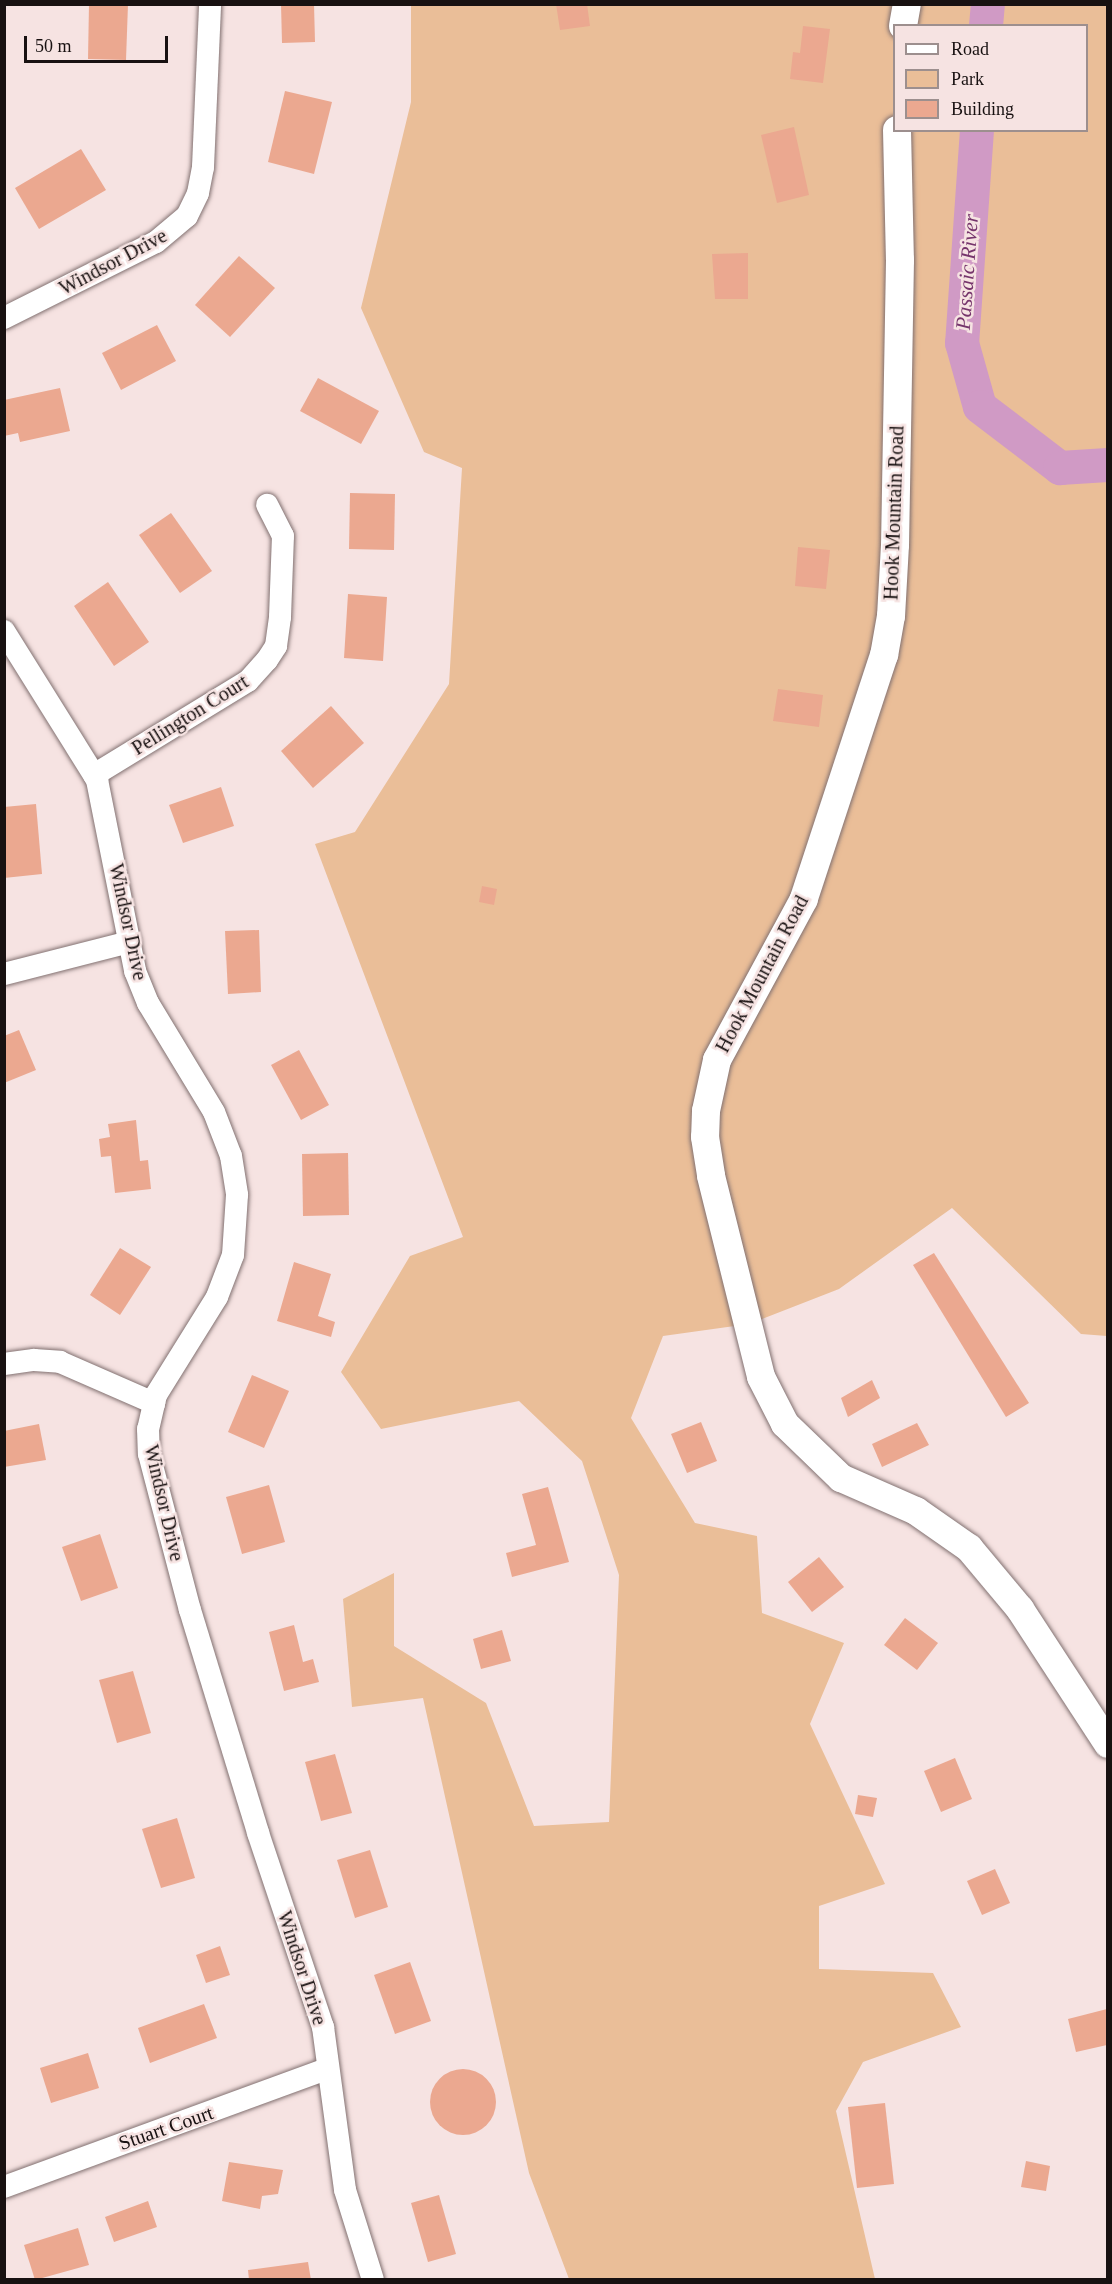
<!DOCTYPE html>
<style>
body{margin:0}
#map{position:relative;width:1112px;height:2284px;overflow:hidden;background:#f6e3e2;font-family:"Times New Roman",serif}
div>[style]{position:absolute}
.green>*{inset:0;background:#eabe98}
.river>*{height:34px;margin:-17px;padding:0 17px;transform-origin:17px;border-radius:17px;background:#d09ac5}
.building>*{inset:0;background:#eba890}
.round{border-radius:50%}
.roads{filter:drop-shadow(0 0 2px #827171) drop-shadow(0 0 2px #827171)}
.minor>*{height:22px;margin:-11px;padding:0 11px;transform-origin:11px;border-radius:11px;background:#fff}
.tertiary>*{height:28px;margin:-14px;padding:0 14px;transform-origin:14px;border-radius:14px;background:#fff}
span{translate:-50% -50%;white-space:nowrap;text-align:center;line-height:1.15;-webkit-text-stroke:5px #f6e3e2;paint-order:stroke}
.street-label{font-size:20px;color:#181111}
.water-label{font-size:21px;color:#76356c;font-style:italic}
.frame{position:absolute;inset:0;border:6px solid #181111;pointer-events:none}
.legend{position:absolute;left:893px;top:24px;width:195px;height:108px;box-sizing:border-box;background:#f6e3e2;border:2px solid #9d8f8e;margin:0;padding:8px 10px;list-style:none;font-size:18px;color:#181111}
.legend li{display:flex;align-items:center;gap:12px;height:30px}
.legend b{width:30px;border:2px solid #9d8f8e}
.scale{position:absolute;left:24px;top:36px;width:144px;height:27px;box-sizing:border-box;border:3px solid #181111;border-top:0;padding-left:8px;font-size:18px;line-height:21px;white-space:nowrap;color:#181111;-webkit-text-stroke:4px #f6e3e2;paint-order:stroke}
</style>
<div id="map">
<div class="green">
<i style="clip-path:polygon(evenodd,411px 5px,1107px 5px,1107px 1336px,1081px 1334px,952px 1208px,839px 1289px,749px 1324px,663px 1336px,631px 1418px,695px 1523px,757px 1536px,762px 1613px,844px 1643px,810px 1724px,885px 1884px,819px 1906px,819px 1969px,933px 1973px,961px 2027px,863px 2062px,836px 2111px,875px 2279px,569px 2279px,529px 2173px,423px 1698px,352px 1707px,343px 1599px,394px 1573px,394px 1646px,486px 1703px,534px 1826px,609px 1822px,619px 1575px,582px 1461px,519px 1401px,381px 1429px,341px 1372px,410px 1256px,463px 1237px,315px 844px,355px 832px,449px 684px,462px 468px,424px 452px,361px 308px,411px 102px,411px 5px,894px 26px,1086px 26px,1086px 130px,894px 130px,894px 26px)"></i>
</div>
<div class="river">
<i style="left:986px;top:26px;width:22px;rotate:-85deg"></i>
<i style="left:977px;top:130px;width:214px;rotate:94deg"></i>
<i style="left:962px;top:343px;width:66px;rotate:74.3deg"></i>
<i style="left:980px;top:407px;width:101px;rotate:37.3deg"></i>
<i style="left:1060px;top:468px;width:48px;rotate:-3.6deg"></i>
</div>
<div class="building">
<i style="clip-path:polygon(89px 4px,128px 4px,126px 60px,88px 59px)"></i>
<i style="clip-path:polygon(281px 4px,314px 4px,315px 42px,282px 43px)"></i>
<i style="clip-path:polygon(556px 4px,587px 4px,590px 26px,560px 30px)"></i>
<i style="clip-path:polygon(803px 26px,830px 29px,823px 83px,790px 79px,793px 52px,800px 53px)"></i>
<i style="clip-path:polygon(285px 91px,332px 102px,314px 174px,268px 162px)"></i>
<i style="clip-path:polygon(794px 127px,809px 195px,777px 203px,761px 135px)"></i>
<i style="clip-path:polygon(81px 149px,106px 190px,39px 229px,15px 188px)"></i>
<i style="clip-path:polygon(748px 253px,748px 299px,715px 299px,712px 254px)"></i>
<i style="clip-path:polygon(239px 256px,275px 288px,230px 337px,195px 305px)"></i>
<i style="clip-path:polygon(157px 325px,176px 361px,121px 390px,102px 353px)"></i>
<i style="clip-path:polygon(318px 378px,379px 411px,361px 444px,300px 411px)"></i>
<i style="clip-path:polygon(60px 388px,70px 431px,20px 442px,18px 433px,4px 436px,4px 400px)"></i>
<i style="clip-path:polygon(350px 493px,395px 494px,394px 550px,349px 549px)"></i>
<i style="clip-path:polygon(171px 513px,212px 571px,180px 593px,139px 535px)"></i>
<i style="clip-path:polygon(798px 547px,830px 550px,826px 589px,795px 586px)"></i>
<i style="clip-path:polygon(108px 582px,149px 642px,114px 666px,74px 606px)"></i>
<i style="clip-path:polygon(348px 594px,387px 597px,383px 661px,344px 658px)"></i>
<i style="clip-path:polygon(778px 689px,823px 695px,819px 727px,773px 721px)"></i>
<i style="clip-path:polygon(331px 706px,364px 743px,313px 788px,281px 751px)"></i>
<i style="clip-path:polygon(221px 787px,234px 826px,183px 843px,169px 805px)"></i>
<i style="clip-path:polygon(36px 804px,42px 874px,4px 878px,4px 807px)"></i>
<i style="clip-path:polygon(482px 886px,497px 889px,494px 905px,479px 902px)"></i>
<i style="clip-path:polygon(259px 930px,261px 992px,228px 994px,225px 931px)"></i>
<i style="clip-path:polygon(19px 1030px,36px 1070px,4px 1083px,4px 1036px)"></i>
<i style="clip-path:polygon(299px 1050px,329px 1105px,301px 1120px,271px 1065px)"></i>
<i style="clip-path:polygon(136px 1120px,140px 1161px,148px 1160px,151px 1189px,115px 1193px,111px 1156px,101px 1157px,99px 1139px,110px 1137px,108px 1124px)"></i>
<i style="clip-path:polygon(348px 1153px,349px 1215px,303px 1216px,302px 1154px)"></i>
<i style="clip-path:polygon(120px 1248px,151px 1267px,120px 1315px,90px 1295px)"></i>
<i style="clip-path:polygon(934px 1253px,1029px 1403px,1006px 1417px,913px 1265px)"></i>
<i style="clip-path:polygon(294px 1262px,331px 1274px,318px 1316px,335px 1322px,331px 1337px,277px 1321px)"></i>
<i style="clip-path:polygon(252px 1375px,289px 1391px,264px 1448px,228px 1432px)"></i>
<i style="clip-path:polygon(872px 1380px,880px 1398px,848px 1417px,841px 1398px)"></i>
<i style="clip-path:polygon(701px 1422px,717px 1461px,687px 1473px,671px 1434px)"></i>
<i style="clip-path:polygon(917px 1423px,929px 1445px,882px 1467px,872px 1444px)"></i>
<i style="clip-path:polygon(39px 1424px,46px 1460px,4px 1467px,4px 1431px)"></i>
<i style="clip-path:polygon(269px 1485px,285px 1542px,242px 1554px,226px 1497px)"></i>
<i style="clip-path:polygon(548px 1487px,569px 1562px,512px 1577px,506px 1553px,536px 1545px,522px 1494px)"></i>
<i style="clip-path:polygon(100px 1534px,118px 1588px,81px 1601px,62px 1547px)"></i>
<i style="clip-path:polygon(819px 1557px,844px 1587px,812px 1612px,788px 1582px)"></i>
<i style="clip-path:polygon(905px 1618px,938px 1643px,917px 1670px,884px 1645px)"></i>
<i style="clip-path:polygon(294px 1625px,303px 1662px,313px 1659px,319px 1682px,284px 1691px,269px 1632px)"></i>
<i style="clip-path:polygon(502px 1630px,511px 1661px,481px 1669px,473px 1639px)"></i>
<i style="clip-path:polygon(133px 1671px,151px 1733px,117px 1743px,99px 1680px)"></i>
<i style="clip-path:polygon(335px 1754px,352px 1813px,321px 1821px,305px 1762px)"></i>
<i style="clip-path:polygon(955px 1758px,972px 1799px,941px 1812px,924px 1771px)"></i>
<i style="clip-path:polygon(858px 1795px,877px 1798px,873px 1817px,855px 1814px)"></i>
<i style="clip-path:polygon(177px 1818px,195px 1878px,161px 1888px,142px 1829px)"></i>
<i style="clip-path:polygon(370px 1850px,388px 1907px,355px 1918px,337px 1860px)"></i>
<i style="clip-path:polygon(995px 1869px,1010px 1903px,982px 1915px,967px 1881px)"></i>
<i style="clip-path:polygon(220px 1946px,230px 1975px,206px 1983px,196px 1955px)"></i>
<i style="clip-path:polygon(410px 1962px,431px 2021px,395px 2034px,374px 1975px)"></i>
<i style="clip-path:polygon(204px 2004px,217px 2038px,150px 2063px,138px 2028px)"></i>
<i style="clip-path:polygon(1107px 2009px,1107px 2045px,1076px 2052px,1068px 2019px)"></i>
<i style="clip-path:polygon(88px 2053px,99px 2088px,51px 2103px,40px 2068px)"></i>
<i class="round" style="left:430px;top:2069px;width:66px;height:66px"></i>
<i style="clip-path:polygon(885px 2103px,894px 2184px,857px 2188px,848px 2107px)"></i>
<i style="clip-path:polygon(1026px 2161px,1050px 2166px,1046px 2191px,1021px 2187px)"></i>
<i style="clip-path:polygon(229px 2162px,283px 2170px,278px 2194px,262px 2196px,260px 2209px,222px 2201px)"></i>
<i style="clip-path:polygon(439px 2195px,456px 2254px,428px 2262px,411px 2203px)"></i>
<i style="clip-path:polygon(148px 2201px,157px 2227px,114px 2242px,105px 2217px)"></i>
<i style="clip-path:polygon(78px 2228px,89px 2265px,35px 2280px,24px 2245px)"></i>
<i style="clip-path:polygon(308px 2262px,311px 2280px,249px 2280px,248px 2270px)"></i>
</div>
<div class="roads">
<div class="minor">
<i style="left:4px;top:318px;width:170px;rotate:-26.6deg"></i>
<i style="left:156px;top:242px;width:40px;rotate:-40deg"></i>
<i style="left:187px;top:216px;width:25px;rotate:-64deg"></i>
<i style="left:198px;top:193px;width:26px;rotate:-79deg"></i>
<i style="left:203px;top:167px;width:163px;rotate:-87.5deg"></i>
<i style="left:4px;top:631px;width:176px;rotate:58deg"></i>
<i style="left:97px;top:780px;width:195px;rotate:78.7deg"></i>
<i style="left:135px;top:971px;width:35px;rotate:68deg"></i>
<i style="left:148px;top:1003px;width:127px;rotate:58.8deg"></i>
<i style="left:214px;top:1112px;width:47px;rotate:68.9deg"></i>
<i style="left:231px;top:1156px;width:39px;rotate:81deg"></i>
<i style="left:237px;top:1195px;width:60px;rotate:93.8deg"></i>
<i style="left:233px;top:1255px;width:45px;rotate:110.9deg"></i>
<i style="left:217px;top:1297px;width:115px;rotate:121.9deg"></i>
<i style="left:156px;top:1395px;width:35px;rotate:103deg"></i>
<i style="left:148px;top:1429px;width:25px;rotate:88deg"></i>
<i style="left:149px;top:1454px;width:161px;rotate:75.3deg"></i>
<i style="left:190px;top:1610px;width:233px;rotate:73deg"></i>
<i style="left:258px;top:1833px;width:205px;rotate:71.5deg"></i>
<i style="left:323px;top:2027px;width:164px;rotate:82.3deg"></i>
<i style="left:345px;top:2190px;width:94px;rotate:72.7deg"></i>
<i style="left:94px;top:775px;width:180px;rotate:-31.4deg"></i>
<i style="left:248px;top:681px;width:28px;rotate:-48deg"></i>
<i style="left:267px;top:660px;width:17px;rotate:-57deg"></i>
<i style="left:276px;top:646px;width:29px;rotate:-82deg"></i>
<i style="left:280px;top:617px;width:81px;rotate:-87.9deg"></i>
<i style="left:283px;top:536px;width:35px;rotate:-117deg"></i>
<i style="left:4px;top:974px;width:130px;rotate:-14.3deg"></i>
<i style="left:4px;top:1364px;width:30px;rotate:-8deg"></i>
<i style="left:34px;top:1360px;width:26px;rotate:4deg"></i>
<i style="left:60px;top:1362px;width:103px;rotate:23.6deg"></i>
<i style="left:4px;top:2187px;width:344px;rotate:-20.1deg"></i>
</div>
<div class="tertiary">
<i style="left:903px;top:26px;width:22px;rotate:-80deg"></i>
<i style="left:897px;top:130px;width:130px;rotate:88.7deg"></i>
<i style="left:900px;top:260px;width:285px;rotate:91deg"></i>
<i style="left:895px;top:545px;width:71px;rotate:93.2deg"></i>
<i style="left:891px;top:616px;width:40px;rotate:100deg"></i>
<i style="left:884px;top:655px;width:257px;rotate:108.2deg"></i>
<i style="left:804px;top:899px;width:183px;rotate:118.4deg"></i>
<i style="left:717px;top:1060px;width:52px;rotate:102.2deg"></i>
<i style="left:706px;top:1111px;width:26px;rotate:92deg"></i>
<i style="left:705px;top:1137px;width:39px;rotate:81deg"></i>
<i style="left:711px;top:1176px;width:207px;rotate:76deg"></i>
<i style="left:761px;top:1377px;width:53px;rotate:62.9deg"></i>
<i style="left:785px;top:1424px;width:78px;rotate:44deg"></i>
<i style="left:841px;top:1478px;width:82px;rotate:23.7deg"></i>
<i style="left:916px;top:1511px;width:65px;rotate:34.9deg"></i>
<i style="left:969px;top:1548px;width:80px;rotate:50.1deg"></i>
<i style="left:1020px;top:1609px;width:161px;rotate:56.9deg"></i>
</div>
</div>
<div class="street-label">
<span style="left:113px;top:262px;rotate:-28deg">Windsor Drive</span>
<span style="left:894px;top:513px;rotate:-88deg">Hook Mountain Road</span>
<span style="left:190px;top:715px;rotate:-32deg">Pellington Court</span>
<span style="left:128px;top:922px;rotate:78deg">Windsor Drive</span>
<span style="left:762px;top:974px;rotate:-62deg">Hook Mountain Road</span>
<span style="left:164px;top:1503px;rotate:77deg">Windsor Drive</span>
<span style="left:302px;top:1968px;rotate:72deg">Windsor Drive</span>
<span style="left:166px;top:2128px;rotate:-19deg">Stuart Court</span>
</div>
<div class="water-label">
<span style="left:967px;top:272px;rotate:-86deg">Passaic River</span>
</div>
<div class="frame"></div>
<ul class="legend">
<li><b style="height:8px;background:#fff"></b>Road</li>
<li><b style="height:16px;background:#eabe98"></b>Park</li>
<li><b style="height:16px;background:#eba890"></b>Building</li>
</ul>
<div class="scale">50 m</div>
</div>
